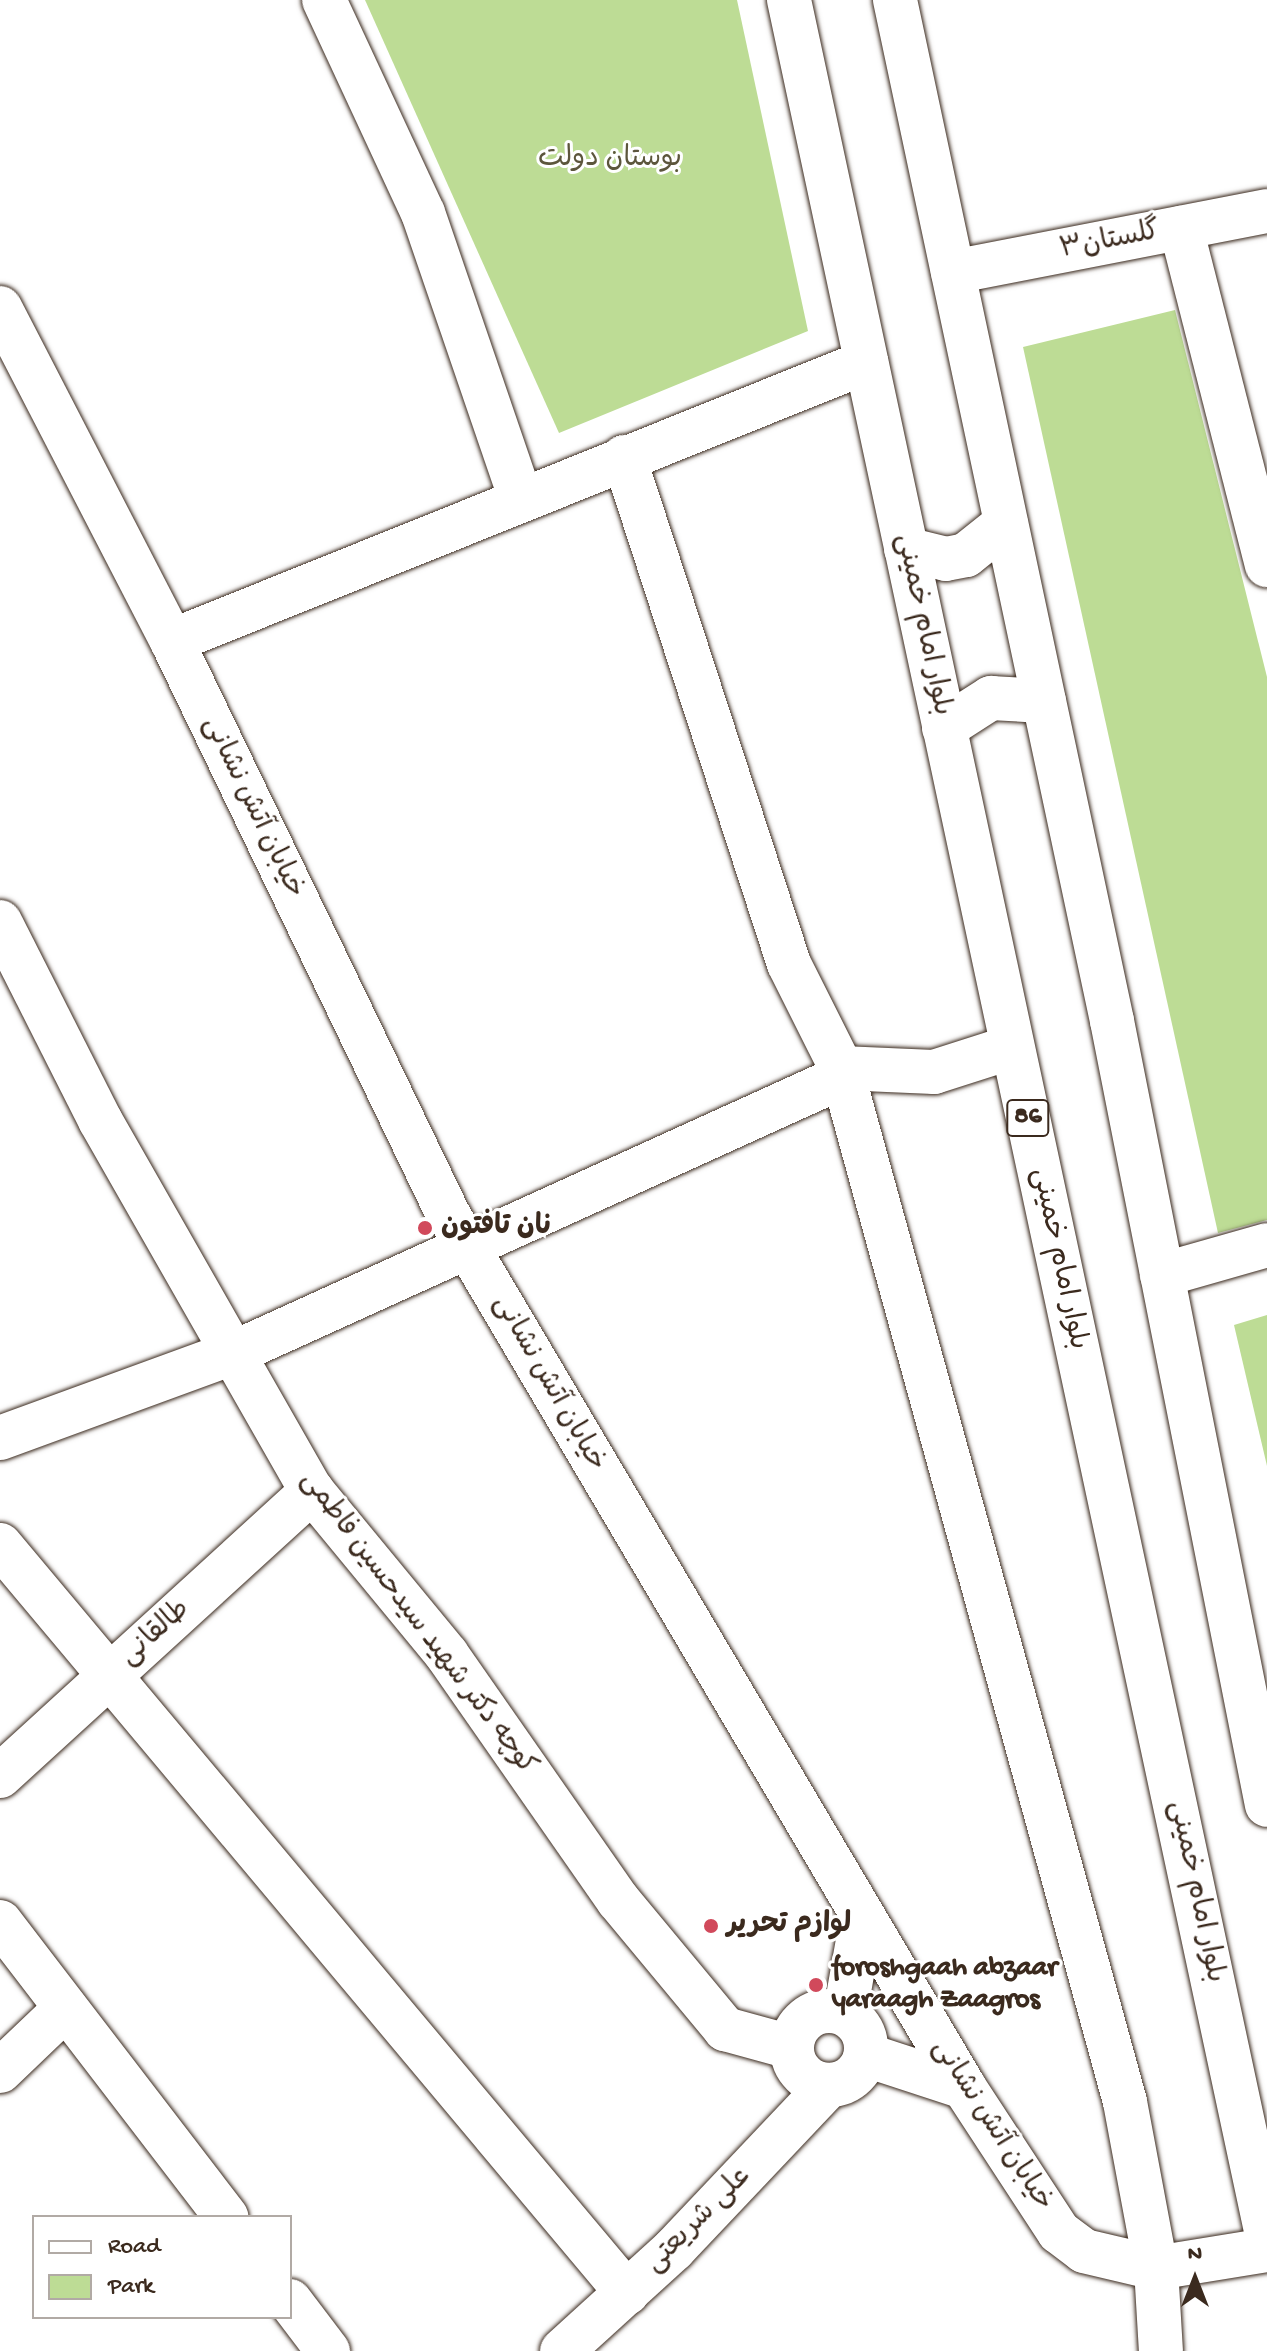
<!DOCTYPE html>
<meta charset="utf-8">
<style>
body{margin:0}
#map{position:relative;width:1267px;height:2351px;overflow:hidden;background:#fff;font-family:"Gochi Hand","Playpen Sans Arabic",sans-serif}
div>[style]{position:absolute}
.green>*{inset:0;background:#bddc95}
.roads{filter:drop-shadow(0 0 2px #3b2a1e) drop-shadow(0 0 2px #3b2a1e)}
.minor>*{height:44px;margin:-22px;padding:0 22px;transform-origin:22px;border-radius:22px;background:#fff}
.minor>.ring{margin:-22px;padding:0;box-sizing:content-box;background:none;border:44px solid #fff;border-radius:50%}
.major>*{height:44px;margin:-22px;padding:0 22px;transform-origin:22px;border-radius:22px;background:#fff}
.dots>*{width:22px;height:22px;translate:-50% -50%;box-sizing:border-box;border:4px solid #fff;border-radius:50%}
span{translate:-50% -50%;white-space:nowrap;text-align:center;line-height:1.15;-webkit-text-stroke:6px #fff;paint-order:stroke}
.shield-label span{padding:2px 6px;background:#fff;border:2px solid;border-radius:6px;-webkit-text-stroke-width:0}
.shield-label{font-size:26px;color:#3b2a1e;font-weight:700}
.park-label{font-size:28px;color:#5c563c}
.street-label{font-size:28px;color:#3b2a1e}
.poi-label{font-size:28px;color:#3b2a1e;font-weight:700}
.left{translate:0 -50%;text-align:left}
.legend{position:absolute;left:32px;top:2215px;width:260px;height:104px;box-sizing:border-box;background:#fff;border:2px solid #b1aaa5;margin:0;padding:10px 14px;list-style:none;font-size:24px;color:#3b2a1e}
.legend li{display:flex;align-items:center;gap:16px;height:40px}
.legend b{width:40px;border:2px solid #b1aaa5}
.north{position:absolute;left:1155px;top:2239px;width:80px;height:80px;-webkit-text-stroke:6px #fff;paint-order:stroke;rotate:0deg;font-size:22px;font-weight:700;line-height:32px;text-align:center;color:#3b2a1e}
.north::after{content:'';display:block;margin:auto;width:28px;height:36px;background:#3b2a1e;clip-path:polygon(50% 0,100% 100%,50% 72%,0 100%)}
</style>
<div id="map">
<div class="green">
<i style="clip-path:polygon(365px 0,737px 0,808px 331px,559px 433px)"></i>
<i style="clip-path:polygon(1175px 310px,1267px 677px,1267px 1220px,1218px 1233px,1023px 347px)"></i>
<i style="clip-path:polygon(1267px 1315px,1267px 1466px,1234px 1325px)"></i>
</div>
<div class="roads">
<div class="minor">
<i style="left:324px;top:0;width:235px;rotate:65.1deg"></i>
<i style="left:423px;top:213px;width:302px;rotate:71.1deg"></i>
<i style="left:1181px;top:228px;width:348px;rotate:75.7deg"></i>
<i style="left:953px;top:272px;width:320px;rotate:-11deg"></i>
<i style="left:0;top:308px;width:375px;rotate:62.7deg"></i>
<i style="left:172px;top:641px;width:636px;rotate:64.28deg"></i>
<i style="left:448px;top:1214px;width:1014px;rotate:59.41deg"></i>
<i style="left:964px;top:2087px;width:173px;rotate:56.8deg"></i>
<i style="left:1059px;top:2232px;width:31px;rotate:37deg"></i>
<i style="left:1084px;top:2251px;width:74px;rotate:13.3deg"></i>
<i style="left:1156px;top:2268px;width:112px;rotate:-9.2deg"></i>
<i style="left:624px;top:457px;width:533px;rotate:71.97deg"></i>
<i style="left:789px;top:964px;width:116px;rotate:63.4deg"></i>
<i style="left:841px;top:1068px;width:93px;rotate:2.5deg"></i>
<i style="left:934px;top:1072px;width:82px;rotate:-17.8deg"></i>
<i style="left:172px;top:641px;width:748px;rotate:-21.9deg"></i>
<i style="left:0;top:922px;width:222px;rotate:63.2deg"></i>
<i style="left:100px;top:1120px;width:427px;rotate:60.3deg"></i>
<i style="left:312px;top:1491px;width:212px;rotate:50.5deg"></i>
<i style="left:447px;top:1655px;width:299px;rotate:55.1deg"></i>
<i style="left:618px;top:1900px;width:168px;rotate:50.3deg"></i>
<i style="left:725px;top:2029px;width:68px;rotate:15.3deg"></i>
<i style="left:841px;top:1068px;width:1072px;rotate:74.64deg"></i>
<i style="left:1125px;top:2102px;width:169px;rotate:79.4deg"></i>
<i style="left:1156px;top:2268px;width:83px;rotate:86.6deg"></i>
<i style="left:1162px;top:1275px;width:109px;rotate:-15.9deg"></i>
<i style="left:0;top:1438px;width:253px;rotate:-20.1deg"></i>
<i style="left:238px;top:1351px;width:665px;rotate:-24.41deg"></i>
<i style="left:0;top:1545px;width:976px;rotate:50.03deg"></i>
<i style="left:0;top:1776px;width:423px;rotate:-42.4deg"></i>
<i style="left:0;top:1922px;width:372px;rotate:52.5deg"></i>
<i class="ring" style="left:792px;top:2011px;width:30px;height:30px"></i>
<i style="left:845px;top:2014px;width:97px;rotate:-80deg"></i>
<i style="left:866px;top:2055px;width:103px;rotate:18.1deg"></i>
<i style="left:0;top:2071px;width:91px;rotate:-43.7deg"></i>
<i style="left:290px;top:2301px;width:63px;rotate:52.8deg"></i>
<i style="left:562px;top:2351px;width:151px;rotate:-42.3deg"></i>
<i style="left:674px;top:2249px;width:226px;rotate:-46.6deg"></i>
</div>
<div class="major">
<i style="left:789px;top:0;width:2287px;rotate:77.93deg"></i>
<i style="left:895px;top:0;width:1044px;rotate:78deg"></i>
<i style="left:1112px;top:1021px;width:799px;rotate:78.82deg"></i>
<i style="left:906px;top:549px;width:41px;rotate:14deg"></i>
<i style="left:946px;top:559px;width:20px;rotate:-11deg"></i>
<i style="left:966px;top:555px;width:51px;rotate:-38.7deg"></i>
<i style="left:944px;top:728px;width:56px;rotate:-32.6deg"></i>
<i style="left:991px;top:698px;width:53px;rotate:3.2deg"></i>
</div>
</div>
<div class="dots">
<i style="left:425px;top:1228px;background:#d1495b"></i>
<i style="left:711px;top:1926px;background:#d1495b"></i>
<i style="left:816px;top:1985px;background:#d1495b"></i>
</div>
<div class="shield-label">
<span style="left:1028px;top:1118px">86</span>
</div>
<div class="park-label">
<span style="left:610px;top:160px">بوستان دولت</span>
</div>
<div class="street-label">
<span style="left:1110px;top:242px;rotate:-11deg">گلستان۳</span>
<span style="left:922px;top:625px;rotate:78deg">بلوار امام خمینی</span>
<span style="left:252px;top:808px;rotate:64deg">خیابان آتش نشانی</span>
<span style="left:1058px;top:1259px;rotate:78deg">بلوار امام خمینی</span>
<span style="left:548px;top:1384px;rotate:60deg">خیابان آتش نشانی</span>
<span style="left:417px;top:1624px;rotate:53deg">کوچه دکتر شهید سیدحسین فاطمی</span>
<span style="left:156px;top:1634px;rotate:-42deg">طالقانی</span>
<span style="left:1195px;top:1892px;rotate:78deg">بلوار امام خمینی</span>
<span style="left:991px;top:2126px;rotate:57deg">خیابان آتش نشانی</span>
<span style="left:699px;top:2221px;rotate:-45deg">علی شریعتی</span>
</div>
<div class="poi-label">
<span class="left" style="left:441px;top:1228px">نان تافتون</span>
<span class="left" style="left:727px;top:1926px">لوازم تحریر</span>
<span class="left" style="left:832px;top:1985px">foroshgaah abzaar<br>yaraagh Zaagros</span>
</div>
<ul class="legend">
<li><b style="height:10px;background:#fff"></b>Road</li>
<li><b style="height:22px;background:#bddc95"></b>Park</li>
</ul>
<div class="north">N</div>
</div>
